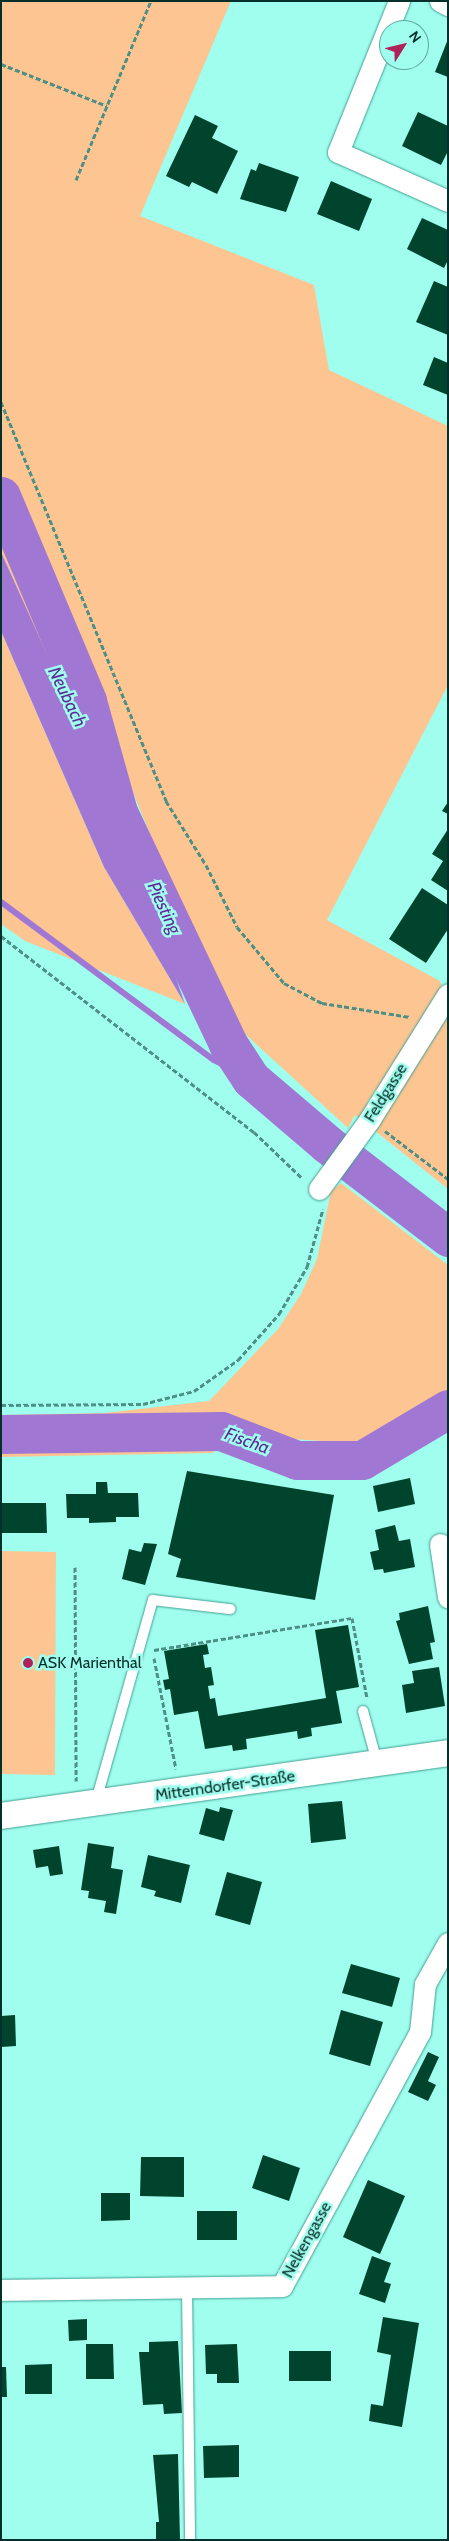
<!DOCTYPE html>
<meta charset="utf-8">
<style>
body{margin:0}
#map{position:relative;width:449px;height:2541px;overflow:hidden;background:#a0feee;font-family:Cabin,sans-serif}
div>[style]{position:absolute}
.green>*{inset:0;background:#fdc592}
.water>*{inset:0;background:#a078d4}
.stream>*{height:6px;margin:-3px;padding:0 3px;transform-origin:3px;border-radius:3px;background:#a078d4}
.river>*{height:39px;margin:-19.5px;padding:0 19.5px;transform-origin:19.5px;border-radius:19.5px;background:#a078d4}
.building>*{inset:0;background:#01442d}
.path>*{height:3px;margin-top:-1.5px;transform-origin:0;background:repeating-linear-gradient(90deg,#4d8f85 0 5px,transparent 0 7.5px)}
.roads{filter:drop-shadow(0 0 1px #40a093) drop-shadow(0 0 1px #40a093)}
.service>*{height:10px;margin:-5px;padding:0 5px;transform-origin:5px;border-radius:5px;background:#fff}
.minor>*{height:21px;margin:-10.5px;padding:0 10.5px;transform-origin:10.5px;border-radius:10.5px;background:#fff}
.tertiary>*{height:26px;margin:-13px;padding:0 13px;transform-origin:13px;border-radius:13px;background:#fff}
.dots>*{width:14px;height:14px;translate:-50% -50%;box-sizing:border-box;border:2px solid #a0feee;border-radius:50%}
span{translate:-50% -50%;white-space:nowrap;text-align:center;line-height:1.15;-webkit-text-stroke:5px #a0feee;paint-order:stroke}
.street-label{font-size:16px;color:#052f2a}
.poi-label{font-size:16px;color:#052f2a}
.left{translate:0 -50%;text-align:left}
.water-label{font-size:18px;color:#612a97;font-style:italic}
.frame{position:absolute;inset:0;border:2px solid #052f2a;pointer-events:none}
.north{position:absolute;left:379px;top:20px;width:50px;height:50px;box-sizing:border-box;background:#a0feee;border:1px solid #62aba0;border-radius:50%;rotate:54deg;font-size:14px;font-weight:700;line-height:20px;text-align:center;color:#052f2a}
.north::after{content:'';display:block;margin:auto;width:18px;height:22px;background:#af215a;clip-path:polygon(50% 0,100% 100%,50% 72%,0 100%)}
</style>
<div id="map">
<div class="green">
<i style="clip-path:polygon(1px 1px,231px 1px,140px 216px,314px 285px,329px 370px,448px 426px,448px 685px,327px 920px,440px 981px,448px 1006px,448px 1189px,355px 1115px,348px 1128px,245px 1034px,165px 870px,108px 732px,65px 697px,1px 552px)"></i>
<i style="clip-path:polygon(1px 631px,104px 867px,185px 1004px,25px 941px,1px 924px)"></i>
<i style="clip-path:polygon(341px 1183px,448px 1265px,448px 1396px,353px 1443px,276px 1438px,221px 1417px,213px 1453px,1px 1457px,1px 1415px,105px 1413px,209px 1401px,278px 1329px,301px 1294px,317px 1259px,331px 1191px)"></i>
<i style="clip-path:polygon(1px 1551px,56px 1552px,55px 1775px,1px 1774px)"></i>
</div>
<div class="water">
<i style="clip-path:polygon(1px 552px,118px 812px,185px 1004px,104px 867px,1px 631px)"></i>
</div>
<div class="stream">
<i style="left:1px;top:902px;width:265px;rotate:36.6deg"></i>
<i style="left:214px;top:1060px;width:42px;rotate:27.2deg"></i>
</div>
<div class="river">
<i style="left:1px;top:496px;width:222px;rotate:67.2deg"></i>
<i style="left:87px;top:701px;width:115px;rotate:74.4deg"></i>
<i style="left:118px;top:812px;width:257px;rotate:64.6deg"></i>
<i style="left:228px;top:1044px;width:42px;rotate:56.7deg"></i>
<i style="left:251px;top:1079px;width:100px;rotate:40.5deg"></i>
<i style="left:327px;top:1144px;width:153px;rotate:37.5deg"></i>
<i style="left:1px;top:1434px;width:220px;rotate:-0.8deg"></i>
<i style="left:221px;top:1431px;width:81px;rotate:20.9deg"></i>
<i style="left:297px;top:1460px;width:65px"></i>
<i style="left:362px;top:1460px;width:100px;rotate:-30.7deg"></i>
</div>
<div class="building">
<i style="clip-path:polygon(448px 39px,448px 77px,435px 72px)"></i>
<i style="clip-path:polygon(418px 112px,448px 126px,448px 151px,441px 165px,402px 146px)"></i>
<i style="clip-path:polygon(195px 115px,218px 126px,212px 138px,238px 151px,217px 194px,192px 182px,189px 187px,166px 176px)"></i>
<i style="clip-path:polygon(259px 163px,299px 177px,286px 212px,240px 199px,251px 169px,256px 171px)"></i>
<i style="clip-path:polygon(331px 181px,372px 199px,359px 231px,317px 214px)"></i>
<i style="clip-path:polygon(422px 218px,448px 230px,448px 260px,444px 268px,407px 249px)"></i>
<i style="clip-path:polygon(434px 281px,448px 287px,448px 335px,416px 322px)"></i>
<i style="clip-path:polygon(434px 357px,448px 363px,448px 395px,423px 385px)"></i>
<i style="clip-path:polygon(448px 802px,448px 814px,442px 811px)"></i>
<i style="clip-path:polygon(448px 829px,448px 891px,431px 880px,443px 861px,432px 854px)"></i>
<i style="clip-path:polygon(422px 888px,448px 905px,448px 929px,426px 963px,389px 939px)"></i>
<i style="clip-path:polygon(187px 1471px,334px 1495px,315px 1600px,176px 1577px,181px 1559px,168px 1554px)"></i>
<i style="clip-path:polygon(410px 1478px,415px 1504px,378px 1512px,373px 1486px)"></i>
<i style="clip-path:polygon(96px 1482px,107px 1482px,108px 1493px,138px 1493px,139px 1517px,116px 1517px,116px 1522px,89px 1523px,89px 1518px,67px 1518px,66px 1494px,96px 1494px)"></i>
<i style="clip-path:polygon(1px 1503px,46px 1503px,47px 1533px,1px 1533px)"></i>
<i style="clip-path:polygon(395px 1525px,399px 1541px,410px 1539px,415px 1567px,384px 1573px,383px 1569px,374px 1570px,370px 1552px,379px 1550px,375px 1530px)"></i>
<i style="clip-path:polygon(144px 1543px,157px 1544px,145px 1585px,122px 1579px,129px 1549px,141px 1552px)"></i>
<i style="clip-path:polygon(428px 1606px,435px 1642px,430px 1643px,433px 1659px,409px 1664px,396px 1621px,400px 1620px,399px 1613px)"></i>
<i style="clip-path:polygon(348px 1625px,359px 1687px,336px 1691px,342px 1723px,311px 1728px,312px 1736px,298px 1739px,297px 1731px,246px 1739px,247px 1749px,233px 1751px,232px 1745px,205px 1749px,198px 1711px,174px 1715px,170px 1689px,165px 1690px,163px 1680px,169px 1679px,164px 1651px,207px 1644px,209px 1654px,203px 1655px,205px 1668px,211px 1667px,214px 1685px,208px 1686px,210px 1699px,215px 1698px,218px 1716px,326px 1698px,315px 1630px)"></i>
<i style="clip-path:polygon(439px 1667px,445px 1706px,406px 1713px,402px 1685px,414px 1683px,412px 1671px)"></i>
<i style="clip-path:polygon(342px 1801px,346px 1839px,311px 1843px,308px 1804px)"></i>
<i style="clip-path:polygon(220px 1807px,233px 1810px,224px 1841px,199px 1834px,206px 1808px,219px 1812px)"></i>
<i style="clip-path:polygon(88px 1843px,114px 1847px,111px 1868px,123px 1870px,116px 1914px,104px 1912px,106px 1901px,88px 1898px,89px 1891px,81px 1890px)"></i>
<i style="clip-path:polygon(59px 1846px,63px 1874px,50px 1876px,48px 1866px,36px 1868px,33px 1850px)"></i>
<i style="clip-path:polygon(148px 1855px,190px 1865px,181px 1903px,154px 1896px,156px 1891px,141px 1887px)"></i>
<i style="clip-path:polygon(227px 1872px,262px 1882px,250px 1925px,215px 1915px)"></i>
<i style="clip-path:polygon(351px 1964px,400px 1978px,392px 2007px,342px 1993px)"></i>
<i style="clip-path:polygon(341px 2010px,383px 2022px,370px 2066px,329px 2054px)"></i>
<i style="clip-path:polygon(15px 2015px,16px 2046px,1px 2047px,1px 2016px)"></i>
<i style="clip-path:polygon(428px 2052px,439px 2057px,428px 2081px,436px 2085px,428px 2101px,408px 2092px)"></i>
<i style="clip-path:polygon(263px 2155px,300px 2168px,289px 2201px,252px 2188px)"></i>
<i style="clip-path:polygon(141px 2157px,184px 2157px,184px 2197px,140px 2196px)"></i>
<i style="clip-path:polygon(368px 2180px,405px 2196px,380px 2254px,343px 2237px)"></i>
<i style="clip-path:polygon(101px 2193px,130px 2193px,130px 2220px,101px 2221px)"></i>
<i style="clip-path:polygon(197px 2211px,237px 2211px,237px 2240px,197px 2240px)"></i>
<i style="clip-path:polygon(372px 2256px,391px 2263px,384px 2282px,391px 2284px,385px 2303px,359px 2294px)"></i>
<i style="clip-path:polygon(383px 2317px,419px 2323px,402px 2427px,369px 2421px,371px 2404px,383px 2406px,391px 2355px,377px 2352px)"></i>
<i style="clip-path:polygon(87px 2319px,87px 2340px,69px 2341px,68px 2320px)"></i>
<i style="clip-path:polygon(178px 2341px,182px 2413px,164px 2414px,163px 2404px,143px 2405px,139px 2352px,149px 2352px,149px 2342px)"></i>
<i style="clip-path:polygon(86px 2344px,113px 2344px,114px 2379px,86px 2379px)"></i>
<i style="clip-path:polygon(237px 2344px,239px 2383px,217px 2383px,217px 2374px,206px 2374px,205px 2345px)"></i>
<i style="clip-path:polygon(289px 2351px,331px 2351px,331px 2381px,289px 2381px)"></i>
<i style="clip-path:polygon(52px 2364px,52px 2394px,25px 2394px,25px 2365px)"></i>
<i style="clip-path:polygon(1px 2367px,6px 2367px,7px 2397px,1px 2397px)"></i>
<i style="clip-path:polygon(239px 2445px,239px 2477px,204px 2478px,203px 2446px)"></i>
<i style="clip-path:polygon(178px 2454px,180px 2540px,156px 2540px,156px 2522px,159px 2522px,153px 2455px)"></i>
</div>
<div class="path">
<i style="left:1px;top:64px;width:114px;rotate:21.6deg"></i>
<i style="left:76px;top:180px;width:194px;rotate:-67.3deg"></i>
<i style="left:1px;top:402px;width:432px;rotate:67.5deg"></i>
<i style="left:166px;top:801px;width:75px;rotate:58deg"></i>
<i style="left:206px;top:865px;width:69px;rotate:63.4deg"></i>
<i style="left:237px;top:927px;width:73px;rotate:50deg"></i>
<i style="left:284px;top:983px;width:43px;rotate:27.8deg"></i>
<i style="left:322px;top:1003px;width:89px;rotate:9deg"></i>
<i style="left:1px;top:936px;width:320px;rotate:37.8deg"></i>
<i style="left:254px;top:1132px;width:66px;rotate:43.8deg"></i>
<i style="left:385px;top:1131px;width:79px;rotate:37.3deg"></i>
<i style="left:1px;top:1405px;width:142px;rotate:-0.4deg"></i>
<i style="left:143px;top:1404px;width:53px;rotate:-14.3deg"></i>
<i style="left:194px;top:1391px;width:54px;rotate:-35.2deg"></i>
<i style="left:238px;top:1360px;width:62px;rotate:-48.3deg"></i>
<i style="left:279px;top:1314px;width:55px;rotate:-59.2deg"></i>
<i style="left:307px;top:1267px;width:60px;rotate:-74.6deg"></i>
<i style="left:75px;top:1567px;width:214px;rotate:89.7deg"></i>
<i style="left:154px;top:1650px;width:201px;rotate:-9.2deg"></i>
<i style="left:352px;top:1618px;width:81px;rotate:79.4deg"></i>
<i style="left:154px;top:1658px;width:113px;rotate:78.8deg"></i>
</div>
<div class="roads">
<div class="service">
<i style="left:363px;top:1711px;width:53px;rotate:74.6deg"></i>
<i style="left:96px;top:1801px;width:209px;rotate:-74.2deg"></i>
<i style="left:153px;top:1600px;width:78px;rotate:6.7deg"></i>
<i style="left:187px;top:2287px;width:253px;rotate:89.3deg"></i>
</div>
<div class="minor">
<i style="left:399px;top:1px;width:163px;rotate:112deg"></i>
<i style="left:338px;top:152px;width:120px;rotate:24deg"></i>
<i style="left:440px;top:1px;width:9px;rotate:27deg"></i>
<i style="left:319px;top:1189px;width:87px;rotate:-53.9deg"></i>
<i style="left:370px;top:1119px;width:147px;rotate:-58deg"></i>
<i style="left:440px;top:1544px;width:54px;rotate:81.4deg"></i>
<i style="left:1px;top:2290px;width:281px;rotate:-0.8deg"></i>
<i style="left:282px;top:2286px;width:289px;rotate:-61.5deg"></i>
<i style="left:420px;top:2032px;width:48px;rotate:-84.1deg"></i>
<i style="left:425px;top:1984px;width:47px;rotate:-60.7deg"></i>
</div>
<div class="tertiary">
<i style="left:1px;top:1816px;width:451px;rotate:-8deg"></i>
</div>
</div>
<div class="dots">
<i style="left:28px;top:1663px;background:#af215a"></i>
</div>
<div class="street-label">
<span style="left:386px;top:1093px;rotate:-58deg">Feldgasse</span>
<span style="left:225px;top:1786px;rotate:-8deg">Mitterndorfer-Straße</span>
<span style="left:307px;top:2240px;rotate:-61deg">Nelkengasse</span>
</div>
<div class="poi-label">
<span class="left" style="left:38px;top:1663px">ASK Marienthal</span>
</div>
<div class="water-label">
<span style="left:67px;top:697px;rotate:64deg">Neubach</span>
<span style="left:164px;top:908px;rotate:65deg">Piesting</span>
<span style="left:247px;top:1441px;rotate:20deg">Fischa</span>
</div>
<div class="frame"></div>
<div class="north">N</div>
</div>
